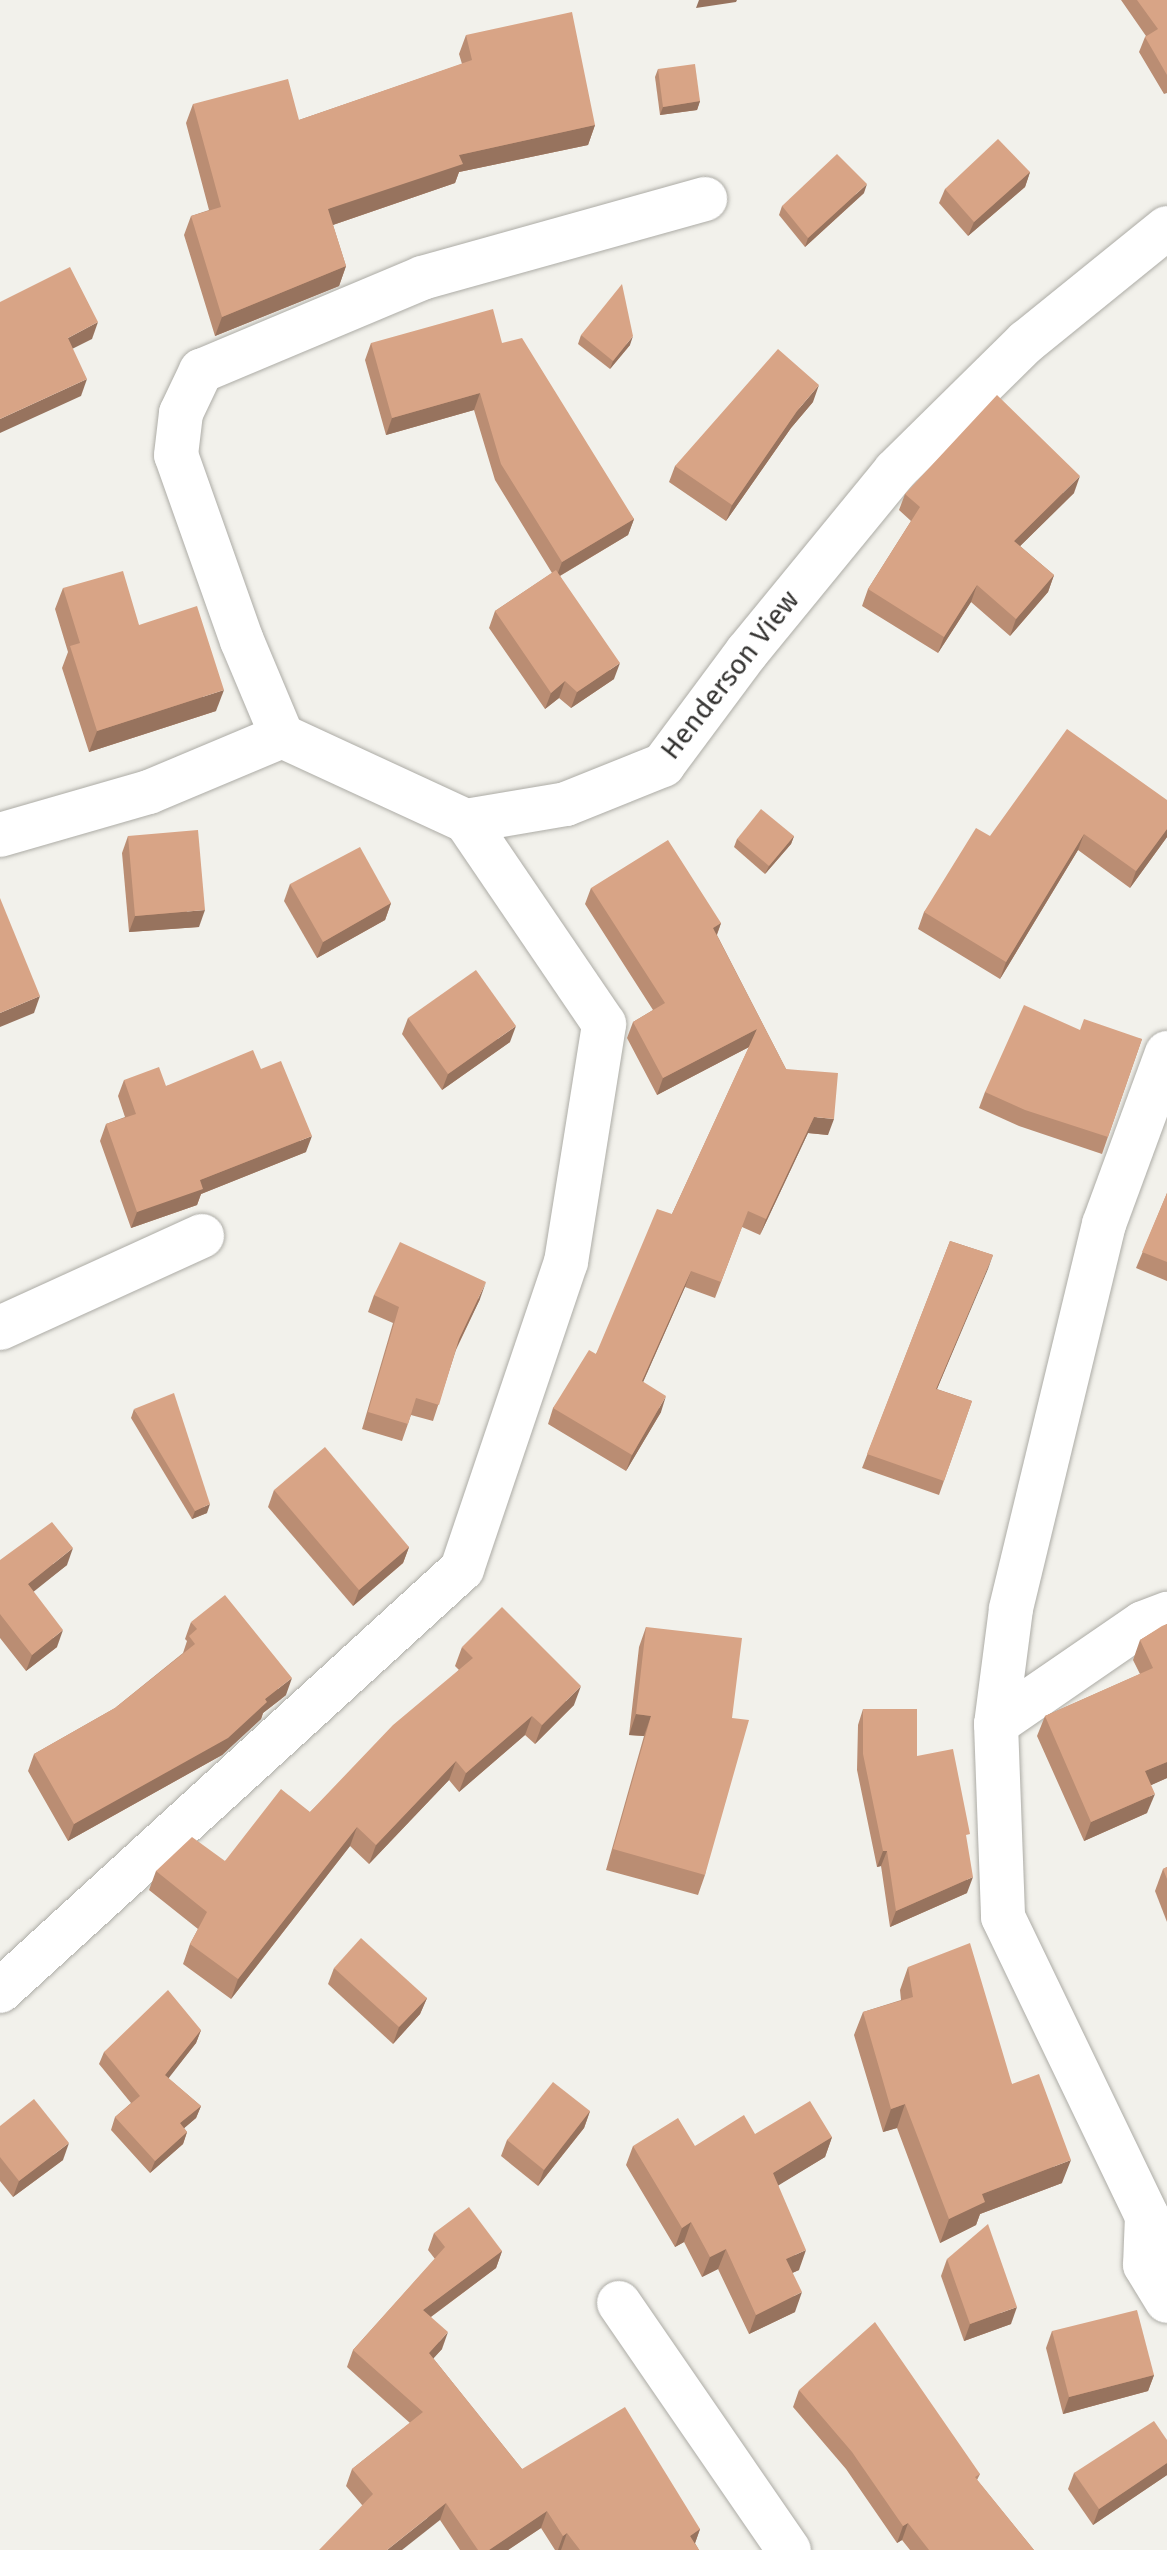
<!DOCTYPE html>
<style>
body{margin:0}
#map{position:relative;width:1167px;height:2550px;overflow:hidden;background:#f2f1eb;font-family:"Fira Sans",sans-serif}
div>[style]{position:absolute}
.roads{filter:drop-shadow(0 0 2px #adaca6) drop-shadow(0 0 2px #adaca6)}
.minor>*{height:44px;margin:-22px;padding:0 22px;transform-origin:22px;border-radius:22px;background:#fff}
.wall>*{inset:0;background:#ba8d73}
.shaded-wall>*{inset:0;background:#97735e}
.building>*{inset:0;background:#d8a486}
span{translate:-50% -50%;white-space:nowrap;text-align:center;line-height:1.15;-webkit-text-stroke:6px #fff;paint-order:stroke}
.street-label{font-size:28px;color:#363533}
</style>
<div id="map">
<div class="roads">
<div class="minor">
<i style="left:282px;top:736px;width:103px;rotate:-112.8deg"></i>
<i style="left:242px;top:641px;width:197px;rotate:-109.5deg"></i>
<i style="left:176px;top:455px;width:42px;rotate:-83.2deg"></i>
<i style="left:181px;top:413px;width:47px;rotate:-64.5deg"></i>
<i style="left:201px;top:371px;width:240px;rotate:-22.8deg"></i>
<i style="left:422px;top:278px;width:294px;rotate:-15.6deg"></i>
<i style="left:0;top:835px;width:155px;rotate:-16.1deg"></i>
<i style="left:149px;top:792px;width:144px;rotate:-22.8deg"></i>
<i style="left:282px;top:736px;width:203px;rotate:24.8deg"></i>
<i style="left:466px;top:821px;width:101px;rotate:-9.6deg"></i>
<i style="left:566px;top:804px;width:105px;rotate:-21.9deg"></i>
<i style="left:663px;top:765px;width:141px;rotate:-53.4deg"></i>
<i style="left:747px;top:652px;width:234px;rotate:-50.7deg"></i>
<i style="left:895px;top:471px;width:184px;rotate:-44.6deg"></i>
<i style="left:1026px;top:342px;width:181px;rotate:-39deg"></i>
<i style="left:1167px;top:1053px;width:182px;rotate:110.2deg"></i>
<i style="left:1104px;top:1224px;width:396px;rotate:103.6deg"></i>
<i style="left:1011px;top:1609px;width:116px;rotate:97.4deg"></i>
<i style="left:996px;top:1724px;width:193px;rotate:87.9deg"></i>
<i style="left:1003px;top:1917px;width:332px;rotate:64.3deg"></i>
<i style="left:1147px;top:2216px;width:49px;rotate:92.3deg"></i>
<i style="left:1145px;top:2265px;width:42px;rotate:58.6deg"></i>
<i style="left:0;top:1328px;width:222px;rotate:-24.5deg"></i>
<i style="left:996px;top:1724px;width:178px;rotate:-34.5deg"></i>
<i style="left:1143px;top:1623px;width:26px;rotate:-21deg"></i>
<i style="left:0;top:1991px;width:626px;rotate:-42.41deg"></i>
<i style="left:462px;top:1569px;width:324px;rotate:-71.3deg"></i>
<i style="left:566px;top:1262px;width:241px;rotate:-80.9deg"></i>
<i style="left:604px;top:1024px;width:245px;rotate:-124.2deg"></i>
<i style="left:619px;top:2303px;width:300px;rotate:55.5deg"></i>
</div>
</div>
<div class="wall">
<i style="clip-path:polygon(1121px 0,1167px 0,1167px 93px,1164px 94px,1139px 52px,1145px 37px,1146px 36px)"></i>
<i style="clip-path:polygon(466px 35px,595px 125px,588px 145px,459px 172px,455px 183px,333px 225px,346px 266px,339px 286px,215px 336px,184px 235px,191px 216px,209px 210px,186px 123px,193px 104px,299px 120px,462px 64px,459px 54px)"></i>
<i style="clip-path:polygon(658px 69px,700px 101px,697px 110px,660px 115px,655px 77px)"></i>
<i style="clip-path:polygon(1030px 172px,1025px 187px,968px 236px,939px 203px,945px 189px)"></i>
<i style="clip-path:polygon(864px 193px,805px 247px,779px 215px,782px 206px)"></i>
<i style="clip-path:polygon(581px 335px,630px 345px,610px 369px,578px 344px)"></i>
<i style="clip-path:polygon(371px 343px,502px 343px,634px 519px,628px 535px,560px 576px,614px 679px,571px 708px,559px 698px,545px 709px,489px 628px,495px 611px,552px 573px,495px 480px,474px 410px,386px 435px,365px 360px)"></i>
<i style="clip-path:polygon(813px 402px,791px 428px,726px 521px,669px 482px,675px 466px)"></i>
<i style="clip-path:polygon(1074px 493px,1020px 546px,1054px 575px,1048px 592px,1010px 636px,971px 602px,938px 653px,862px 606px,868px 589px,911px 521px,899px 510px,905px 494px)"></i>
<i style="clip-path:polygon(63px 588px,139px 625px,216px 711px,89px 752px,62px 668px,68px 652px,55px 609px)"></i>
<i style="clip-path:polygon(1167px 800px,1167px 837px,1130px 888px,1078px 850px,1000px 979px,918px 929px,924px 912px,990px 836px)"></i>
<i style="clip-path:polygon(128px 836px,199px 927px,129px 932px,122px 853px)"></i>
<i style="clip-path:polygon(794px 836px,791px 844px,765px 874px,734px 847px,737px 839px)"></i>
<i style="clip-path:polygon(290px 884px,391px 903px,385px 920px,317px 958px,284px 901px)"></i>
<i style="clip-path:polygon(591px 888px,721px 923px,717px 935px,786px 1069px,828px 1135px,808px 1133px,760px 1235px,742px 1227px,715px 1298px,685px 1287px,643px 1382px,661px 1412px,626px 1471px,548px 1424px,553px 1408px,596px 1354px,672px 1214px,749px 1047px,657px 1095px,627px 1038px,633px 1022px,653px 1010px,585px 904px)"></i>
<i style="clip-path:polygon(408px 1018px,510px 1042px,442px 1090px,402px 1034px)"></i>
<i style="clip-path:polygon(1080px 1030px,1142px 1039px,1102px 1154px,1019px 1126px,979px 1108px,985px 1092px)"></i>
<i style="clip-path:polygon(261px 1069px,306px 1152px,201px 1194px,197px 1205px,131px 1228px,100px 1141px,106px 1124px,125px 1117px,118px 1096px,124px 1080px,166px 1086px)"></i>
<i style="clip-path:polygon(1167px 1193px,1167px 1281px,1136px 1268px)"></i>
<i style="clip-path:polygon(950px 1241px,993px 1255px,937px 1389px,972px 1401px,939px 1495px,862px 1468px)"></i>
<i style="clip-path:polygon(374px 1295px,480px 1299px,456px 1350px,433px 1421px,411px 1415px,402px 1441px,362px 1429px,393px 1323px,368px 1312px)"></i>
<i style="clip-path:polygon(134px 1409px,207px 1513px,192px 1519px,131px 1418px)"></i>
<i style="clip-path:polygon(274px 1490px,409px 1547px,403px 1563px,353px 1606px,268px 1507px)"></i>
<i style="clip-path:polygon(0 1560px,67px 1565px,33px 1591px,57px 1647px,26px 1671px,0 1638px)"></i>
<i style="clip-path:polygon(191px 1622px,286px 1695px,263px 1713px,261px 1719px,222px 1755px,68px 1841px,28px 1771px,34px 1754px,115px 1708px,183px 1653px,187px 1641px,185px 1639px)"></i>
<i style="clip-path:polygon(1167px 1624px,1167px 1778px,1151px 1785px,1147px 1813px,1084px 1841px,1037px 1736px,1045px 1716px,1140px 1674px,1133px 1660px,1140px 1640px)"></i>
<i style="clip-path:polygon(646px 1627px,732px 1718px,705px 1875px,698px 1895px,606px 1870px,644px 1736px,629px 1735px,639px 1647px)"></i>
<i style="clip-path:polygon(462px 1647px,574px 1705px,535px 1744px,525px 1735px,459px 1792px,449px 1780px,369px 1864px,350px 1846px,231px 1999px,183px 1964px,190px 1944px,198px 1929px,149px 1890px,156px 1871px,225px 1861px,310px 1812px,459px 1670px,455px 1666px)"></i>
<i style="clip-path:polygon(863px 1709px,967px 1842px,967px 1893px,890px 1927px,881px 1866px,877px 1867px,857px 1770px,858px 1725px)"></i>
<i style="clip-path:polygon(1167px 1867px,1167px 1922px,1155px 1891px,1163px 1869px)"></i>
<i style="clip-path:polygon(908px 1967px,1012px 2084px,1062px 2183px,980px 2214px,976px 2225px,940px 2243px,897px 2128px,883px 2132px,854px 2035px,863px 2012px,901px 2000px,900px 1990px)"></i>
<i style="clip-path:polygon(334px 1968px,427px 1998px,420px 2014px,393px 2044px,328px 1984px)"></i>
<i style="clip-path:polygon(201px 2030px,196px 2043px,168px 2078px,201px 2106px,196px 2118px,184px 2128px,187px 2132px,183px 2144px,150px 2173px,111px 2130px,115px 2117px,131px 2103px,99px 2064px,104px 2052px)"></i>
<i style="clip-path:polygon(590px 2111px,584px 2128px,538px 2186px,501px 2156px,507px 2140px)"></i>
<i style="clip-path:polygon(0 2126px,63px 2160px,13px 2197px,0 2181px)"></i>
<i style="clip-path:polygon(755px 2134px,832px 2137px,825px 2157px,778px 2185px,799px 2270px,792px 2273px,795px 2312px,749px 2334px,718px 2269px,702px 2277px,684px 2242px,675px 2247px,626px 2165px,633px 2146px,695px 2146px)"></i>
<i style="clip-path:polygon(434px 2233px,502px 2251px,496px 2268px,431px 2317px,442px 2349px,433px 2358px,522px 2469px,700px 2529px,695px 2543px,699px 2550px,555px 2550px,541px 2528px,508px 2550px,460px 2550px,440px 2520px,362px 2505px,346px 2486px,352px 2469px,410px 2423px,347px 2367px,353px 2350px,435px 2259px,428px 2250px)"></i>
<i style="clip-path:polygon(947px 2259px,1011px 2324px,964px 2341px,941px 2276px)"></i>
<i style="clip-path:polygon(1052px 2331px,1154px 2375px,1148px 2391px,1063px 2414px,1046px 2348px)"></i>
<i style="clip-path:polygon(799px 2390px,980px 2474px,977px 2480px,1034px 2550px,910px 2550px,902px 2540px,897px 2543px,846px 2469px,793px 2407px)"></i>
<i style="clip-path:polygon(1167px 2440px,1167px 2475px,1093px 2525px,1068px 2489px,1074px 2473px)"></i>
</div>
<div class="shaded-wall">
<i style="clip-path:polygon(699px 0,737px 0,736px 2px,696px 8px)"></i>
<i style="clip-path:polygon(700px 101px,697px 110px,660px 115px,663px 107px)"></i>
<i style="clip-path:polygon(595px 125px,588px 145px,459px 172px,455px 183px,321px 229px,328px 209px,459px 155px)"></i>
<i style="clip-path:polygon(1030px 172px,1025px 187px,968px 236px,974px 222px)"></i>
<i style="clip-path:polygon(867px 184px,864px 193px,805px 247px,808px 238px)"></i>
<i style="clip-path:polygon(346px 266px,339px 286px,215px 336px,222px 317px)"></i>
<i style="clip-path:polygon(98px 322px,92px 339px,62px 354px,68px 338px)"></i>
<i style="clip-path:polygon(633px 336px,630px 345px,610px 369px,613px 361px)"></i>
<i style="clip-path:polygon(87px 379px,81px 396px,0 433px,0 419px)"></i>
<i style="clip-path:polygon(819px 385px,813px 402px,791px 428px,726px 521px,732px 505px,797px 411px)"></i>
<i style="clip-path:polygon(480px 393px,474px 410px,386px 435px,392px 418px)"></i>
<i style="clip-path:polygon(1080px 476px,1074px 493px,1008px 558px,1014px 541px)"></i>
<i style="clip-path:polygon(634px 519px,628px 535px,556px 578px,562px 562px)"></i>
<i style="clip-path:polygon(1054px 575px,1048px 592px,1010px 636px,1016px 619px)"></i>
<i style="clip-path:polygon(977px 585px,971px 602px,938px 653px,944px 637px)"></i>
<i style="clip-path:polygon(620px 663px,614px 679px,571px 708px,577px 692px)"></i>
<i style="clip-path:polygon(565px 681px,559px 698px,545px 709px,551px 693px)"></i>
<i style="clip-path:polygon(224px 690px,216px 711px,89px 752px,97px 731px)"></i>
<i style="clip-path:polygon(1167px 829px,1167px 837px,1130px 888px,1136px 871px)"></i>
<i style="clip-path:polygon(1084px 834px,1078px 850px,1000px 979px,1006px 962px)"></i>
<i style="clip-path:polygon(794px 836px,791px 844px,765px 874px,769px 866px)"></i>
<i style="clip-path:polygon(391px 903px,385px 920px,317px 958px,323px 942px)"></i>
<i style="clip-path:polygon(205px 910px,199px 927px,129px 932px,135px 916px)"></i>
<i style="clip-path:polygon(721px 923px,715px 939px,713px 928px)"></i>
<i style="clip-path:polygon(40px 996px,34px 1013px,0 1027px,0 1013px)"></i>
<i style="clip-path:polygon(516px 1026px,510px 1042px,442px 1090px,448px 1074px)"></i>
<i style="clip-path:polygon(757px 1029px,751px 1046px,657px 1095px,663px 1078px)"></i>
<i style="clip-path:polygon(814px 1117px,834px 1119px,828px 1135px,808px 1133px,760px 1235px,766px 1219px)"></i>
<i style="clip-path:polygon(312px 1136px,306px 1152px,201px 1194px,197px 1205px,131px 1228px,137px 1212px,200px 1180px)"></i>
<i style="clip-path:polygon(993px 1255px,988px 1269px,931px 1403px,936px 1389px)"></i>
<i style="clip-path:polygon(691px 1271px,685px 1287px,636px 1398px,642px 1381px)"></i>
<i style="clip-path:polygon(486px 1282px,480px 1299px,453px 1355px,459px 1339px)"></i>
<i style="clip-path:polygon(666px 1396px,661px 1412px,626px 1471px,632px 1455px)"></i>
<i style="clip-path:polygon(210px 1504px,207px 1513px,192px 1519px,195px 1511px)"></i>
<i style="clip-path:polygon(409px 1547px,403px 1563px,353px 1606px,359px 1590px)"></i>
<i style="clip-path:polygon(73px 1548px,67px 1565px,22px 1601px,28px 1584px)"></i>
<i style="clip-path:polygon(63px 1630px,57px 1647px,26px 1671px,32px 1655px)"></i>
<i style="clip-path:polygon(292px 1678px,286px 1695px,263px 1713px,261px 1719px,222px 1755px,68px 1841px,74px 1824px,265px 1699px)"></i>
<i style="clip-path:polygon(581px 1686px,574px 1705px,535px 1744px,542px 1725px)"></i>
<i style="clip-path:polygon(636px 1714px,651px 1716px,644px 1736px,629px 1735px)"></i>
<i style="clip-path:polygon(532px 1716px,525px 1735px,459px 1792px,466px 1773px)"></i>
<i style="clip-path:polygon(456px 1761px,449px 1780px,369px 1864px,376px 1845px)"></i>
<i style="clip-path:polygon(1167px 1762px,1167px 1778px,1138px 1791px,1145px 1771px)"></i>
<i style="clip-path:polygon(1155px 1794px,1147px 1813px,1084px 1841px,1091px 1822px)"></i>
<i style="clip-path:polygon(357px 1827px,350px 1846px,231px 1999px,238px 1979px)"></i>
<i style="clip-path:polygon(883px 1851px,887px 1851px,881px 1866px,877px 1867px)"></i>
<i style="clip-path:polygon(973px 1877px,967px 1893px,890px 1927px,896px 1911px)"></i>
<i style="clip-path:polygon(427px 1998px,420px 2014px,393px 2044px,399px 2027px)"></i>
<i style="clip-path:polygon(201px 2030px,196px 2043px,161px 2088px,165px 2075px)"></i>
<i style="clip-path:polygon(905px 2104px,897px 2128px,883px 2132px,891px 2109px)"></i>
<i style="clip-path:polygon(201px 2106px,196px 2118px,175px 2136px,180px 2123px)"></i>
<i style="clip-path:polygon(590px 2111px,584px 2128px,538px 2186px,544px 2170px)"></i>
<i style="clip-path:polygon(187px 2132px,183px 2144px,150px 2173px,155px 2161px)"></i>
<i style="clip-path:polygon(832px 2137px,825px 2157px,766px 2193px,773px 2173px)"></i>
<i style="clip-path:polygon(69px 2143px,63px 2160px,13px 2197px,19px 2181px)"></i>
<i style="clip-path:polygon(1071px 2160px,1062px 2183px,980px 2214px,976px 2225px,940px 2243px,949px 2219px,982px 2194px)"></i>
<i style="clip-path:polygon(691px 2222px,684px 2242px,675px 2247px,682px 2228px)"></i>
<i style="clip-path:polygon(726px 2249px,718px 2269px,702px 2277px,710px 2257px)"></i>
<i style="clip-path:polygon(806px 2250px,799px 2270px,779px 2279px,786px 2259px)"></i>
<i style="clip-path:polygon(502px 2251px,496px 2268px,417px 2327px,423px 2310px)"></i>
<i style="clip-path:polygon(802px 2292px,795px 2312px,749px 2334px,756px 2315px)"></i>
<i style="clip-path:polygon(1017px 2307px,1011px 2324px,964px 2341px,970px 2324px)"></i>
<i style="clip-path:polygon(448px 2332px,442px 2349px,423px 2370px,429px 2353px)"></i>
<i style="clip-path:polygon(1154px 2375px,1148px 2391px,1063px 2414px,1069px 2397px)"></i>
<i style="clip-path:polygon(1167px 2463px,1167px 2475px,1093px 2525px,1099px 2509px)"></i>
<i style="clip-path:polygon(446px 2503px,440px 2520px,402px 2550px,387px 2550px)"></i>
<i style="clip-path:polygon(547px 2511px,541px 2528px,508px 2550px,489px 2550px)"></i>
<i style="clip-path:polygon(908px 2523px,902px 2540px,897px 2543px,903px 2526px)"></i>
<i style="clip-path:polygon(700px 2529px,694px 2546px,690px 2536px)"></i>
<i style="clip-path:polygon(567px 2533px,561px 2550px,558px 2550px,563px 2536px)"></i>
</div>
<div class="building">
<i style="clip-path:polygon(1137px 0,1167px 0,1167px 75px,1145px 37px,1158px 29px)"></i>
<i style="clip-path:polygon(572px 12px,595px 125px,459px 155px,463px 164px,328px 209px,346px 266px,222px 317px,191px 216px,221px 207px,193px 104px,288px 79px,299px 120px,472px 60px,466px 35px)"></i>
<i style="clip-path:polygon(695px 64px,700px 101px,663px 107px,658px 69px)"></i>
<i style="clip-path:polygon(998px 139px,1030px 172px,974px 222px,945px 189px)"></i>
<i style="clip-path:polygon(837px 154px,867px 184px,808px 238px,782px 206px)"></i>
<i style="clip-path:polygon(70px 267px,98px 322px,68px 338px,87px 379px,0 419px,0 302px)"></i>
<i style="clip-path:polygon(622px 284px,633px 336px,613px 361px,581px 335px)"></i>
<i style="clip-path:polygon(493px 309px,502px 343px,522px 338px,634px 519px,562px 562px,501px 464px,480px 393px,392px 418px,371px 343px)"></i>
<i style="clip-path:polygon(778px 349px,819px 385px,797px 411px,732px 505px,675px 466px)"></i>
<i style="clip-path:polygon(997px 395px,1080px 476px,1014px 541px,1054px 575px,1016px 619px,977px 585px,944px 637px,868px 589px,920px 507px,905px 494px)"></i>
<i style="clip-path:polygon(556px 570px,620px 663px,577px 692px,565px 681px,551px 693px,495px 611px)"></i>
<i style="clip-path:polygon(123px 571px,139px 625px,197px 606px,224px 690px,97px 731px,70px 646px,80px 643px,63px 588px)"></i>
<i style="clip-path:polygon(1067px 729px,1167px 800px,1167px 829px,1136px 871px,1084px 834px,1006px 962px,924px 912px,976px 828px,990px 836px)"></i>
<i style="clip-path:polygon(761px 809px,794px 836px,769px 866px,737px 839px)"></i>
<i style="clip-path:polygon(198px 830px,205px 910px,135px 916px,128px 836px)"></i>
<i style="clip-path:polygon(668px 840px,721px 923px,713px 928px,786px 1069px,838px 1073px,834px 1119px,814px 1117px,766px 1219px,748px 1211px,721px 1282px,691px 1271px,642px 1381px,666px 1396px,632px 1455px,553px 1408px,589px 1350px,596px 1354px,657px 1209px,672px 1214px,757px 1029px,663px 1078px,633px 1022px,665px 1003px,591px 888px)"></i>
<i style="clip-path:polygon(360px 847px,391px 903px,323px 942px,290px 884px)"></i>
<i style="clip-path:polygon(0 898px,40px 996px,0 1013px)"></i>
<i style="clip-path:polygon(476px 970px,516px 1026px,448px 1074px,408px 1018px)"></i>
<i style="clip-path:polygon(1024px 1005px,1080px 1030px,1084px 1019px,1142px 1039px,1108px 1137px,1025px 1110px,985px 1092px)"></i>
<i style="clip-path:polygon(253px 1050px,261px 1069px,281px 1061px,312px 1136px,200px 1180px,203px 1189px,137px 1212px,106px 1124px,136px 1114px,124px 1080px,159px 1067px,166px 1086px)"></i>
<i style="clip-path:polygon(1167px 1193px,1167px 1262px,1142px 1252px)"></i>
<i style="clip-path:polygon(950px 1241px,993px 1255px,936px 1389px,972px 1401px,944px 1481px,867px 1454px)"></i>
<i style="clip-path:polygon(400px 1242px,486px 1282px,459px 1339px,439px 1405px,416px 1398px,408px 1424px,368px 1412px,399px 1307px,374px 1295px)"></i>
<i style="clip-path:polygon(174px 1393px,210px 1504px,195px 1511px,134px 1409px)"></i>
<i style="clip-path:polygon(325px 1447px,409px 1547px,359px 1590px,274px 1490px)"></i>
<i style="clip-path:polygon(52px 1522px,73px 1548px,28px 1584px,63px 1630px,32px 1655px,0 1614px,0 1560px)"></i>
<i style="clip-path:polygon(225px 1595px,292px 1678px,265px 1699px,267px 1702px,228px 1738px,74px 1824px,34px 1754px,115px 1708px,195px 1644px,189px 1636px,197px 1629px,191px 1622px)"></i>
<i style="clip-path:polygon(502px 1607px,581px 1686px,542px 1725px,532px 1716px,466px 1773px,456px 1761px,376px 1845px,357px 1827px,238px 1979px,190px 1944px,207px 1912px,156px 1871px,192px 1837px,225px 1861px,281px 1789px,310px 1812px,393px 1725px,473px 1658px,462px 1647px)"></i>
<i style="clip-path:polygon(1167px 1624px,1167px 1762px,1145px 1771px,1155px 1794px,1091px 1822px,1045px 1716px,1153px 1668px,1140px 1640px,1162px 1626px)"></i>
<i style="clip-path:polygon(646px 1627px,742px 1638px,732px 1718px,749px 1720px,705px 1875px,613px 1849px,651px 1716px,636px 1714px)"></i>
<i style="clip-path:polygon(863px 1709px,917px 1709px,917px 1756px,953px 1749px,970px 1834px,966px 1835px,973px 1877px,896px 1911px,887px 1851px,883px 1851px,863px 1754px)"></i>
<i style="clip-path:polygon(1167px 1867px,1167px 1879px,1163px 1869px)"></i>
<i style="clip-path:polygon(361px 1938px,427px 1998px,399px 2027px,334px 1968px)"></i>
<i style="clip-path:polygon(970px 1943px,1012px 2084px,1039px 2074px,1071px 2160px,982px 2194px,985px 2202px,949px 2219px,905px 2104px,891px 2109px,863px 2012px,913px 1997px,908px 1967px)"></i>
<i style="clip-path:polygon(168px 1990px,201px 2030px,165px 2075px,201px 2106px,180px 2123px,187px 2132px,155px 2161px,115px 2117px,140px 2096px,104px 2052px)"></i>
<i style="clip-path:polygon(553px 2082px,590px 2111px,544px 2170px,507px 2140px)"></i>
<i style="clip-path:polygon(34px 2099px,69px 2143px,19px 2181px,0 2157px,0 2126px)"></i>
<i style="clip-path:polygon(810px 2101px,832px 2137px,773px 2173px,806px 2250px,786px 2259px,802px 2292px,756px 2315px,726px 2249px,710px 2257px,691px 2222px,682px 2228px,633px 2146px,678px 2118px,695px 2146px,744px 2115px,755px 2134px)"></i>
<i style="clip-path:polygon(469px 2207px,502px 2251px,423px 2310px,448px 2332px,429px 2353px,522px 2469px,625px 2407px,700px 2529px,690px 2536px,699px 2550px,580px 2550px,567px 2533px,563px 2536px,547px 2511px,489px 2550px,478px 2550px,446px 2503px,387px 2550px,319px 2550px,373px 2494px,352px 2469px,423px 2412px,353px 2350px,445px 2247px,434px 2233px)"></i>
<i style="clip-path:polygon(988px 2224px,1017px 2307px,970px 2324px,947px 2259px)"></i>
<i style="clip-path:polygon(1137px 2310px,1154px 2375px,1069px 2397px,1052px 2331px)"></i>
<i style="clip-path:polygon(875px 2322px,980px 2474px,975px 2477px,1034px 2550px,929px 2550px,908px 2523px,903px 2526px,852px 2452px,799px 2390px)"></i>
<i style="clip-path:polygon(1154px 2421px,1167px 2440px,1167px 2463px,1099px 2509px,1074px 2473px)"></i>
</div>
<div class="street-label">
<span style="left:730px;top:675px;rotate:-52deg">Henderson View</span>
</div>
</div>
